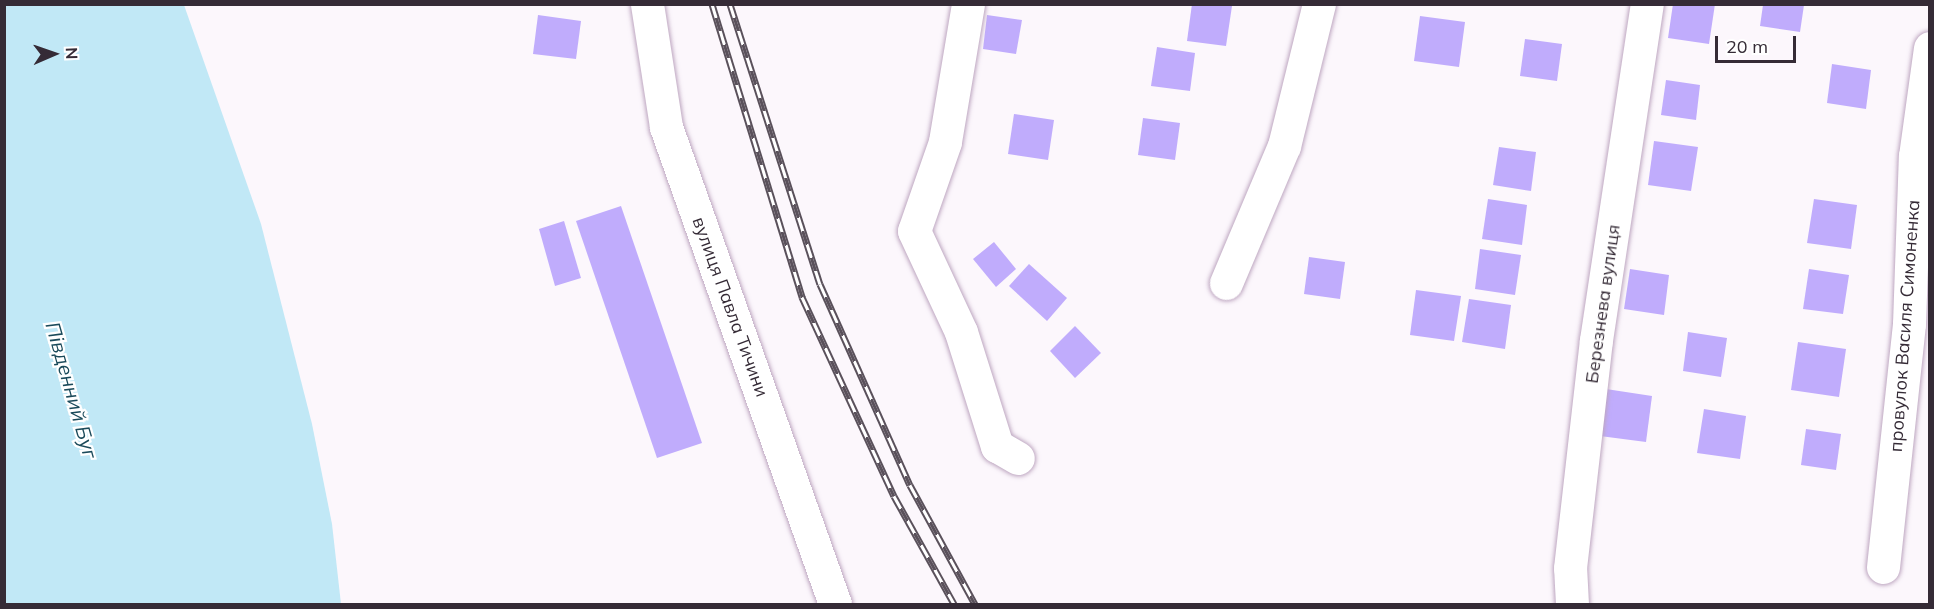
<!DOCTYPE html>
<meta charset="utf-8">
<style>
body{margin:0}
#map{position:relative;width:1934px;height:609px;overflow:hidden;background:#fcf7fc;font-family:Mulish,sans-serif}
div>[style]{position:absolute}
.water>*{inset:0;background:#c1e8f6}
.building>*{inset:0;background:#c0acfc}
.roads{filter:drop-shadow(0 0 2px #bea7c1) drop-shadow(0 0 2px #bea7c1)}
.minor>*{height:33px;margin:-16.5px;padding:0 16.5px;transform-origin:16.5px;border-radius:16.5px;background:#fff}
.rail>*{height:7px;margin-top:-3.5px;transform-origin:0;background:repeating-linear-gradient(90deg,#fff 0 14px,#5a515b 0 28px);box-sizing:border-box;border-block:2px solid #5a515b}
span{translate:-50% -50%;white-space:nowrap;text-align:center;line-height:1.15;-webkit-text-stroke:4.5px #fff;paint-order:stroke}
.street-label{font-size:18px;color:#352b36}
.water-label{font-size:20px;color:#1a4a5a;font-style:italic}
.frame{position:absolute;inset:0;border:6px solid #352b36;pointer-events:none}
.north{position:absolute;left:24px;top:24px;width:60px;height:60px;-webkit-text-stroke:4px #fff;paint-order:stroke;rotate:88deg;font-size:16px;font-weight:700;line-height:24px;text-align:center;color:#352b36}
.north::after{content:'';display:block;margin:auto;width:21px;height:27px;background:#352b36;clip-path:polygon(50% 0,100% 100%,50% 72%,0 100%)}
.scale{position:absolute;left:1715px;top:36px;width:81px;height:27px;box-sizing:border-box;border:3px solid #352b36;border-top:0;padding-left:8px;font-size:18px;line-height:21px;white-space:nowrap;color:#352b36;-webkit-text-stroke:4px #fff;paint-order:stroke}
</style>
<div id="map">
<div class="water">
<i style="clip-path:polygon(4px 5px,184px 5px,261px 224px,312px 424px,332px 524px,341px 604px,5px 604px)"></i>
</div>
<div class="building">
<i style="clip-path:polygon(1192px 4px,1232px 6px,1226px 46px,1187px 41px)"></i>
<i style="clip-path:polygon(1673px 4px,1715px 4px,1709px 44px,1668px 38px)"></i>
<i style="clip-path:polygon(1763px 5px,1804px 5px,1800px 32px,1760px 26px)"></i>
<i style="clip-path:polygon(538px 15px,581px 21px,576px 59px,533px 54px)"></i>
<i style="clip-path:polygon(987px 15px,1022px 20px,1016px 54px,983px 49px)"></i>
<i style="clip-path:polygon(1420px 16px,1465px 22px,1459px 67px,1414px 61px)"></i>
<i style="clip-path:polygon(1525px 39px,1562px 44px,1557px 81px,1520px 76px)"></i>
<i style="clip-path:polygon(1157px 47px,1195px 53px,1190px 91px,1151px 86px)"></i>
<i style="clip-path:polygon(1832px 64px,1871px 70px,1866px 109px,1827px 103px)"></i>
<i style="clip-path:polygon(1666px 80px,1700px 85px,1696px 120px,1661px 115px)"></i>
<i style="clip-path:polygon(1014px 114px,1054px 120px,1048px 160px,1008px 154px)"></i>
<i style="clip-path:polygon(1143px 118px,1180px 123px,1175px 160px,1138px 155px)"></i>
<i style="clip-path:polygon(1654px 141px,1698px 147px,1691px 191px,1648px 185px)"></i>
<i style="clip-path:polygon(1499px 147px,1536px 152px,1531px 191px,1493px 185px)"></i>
<i style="clip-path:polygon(1488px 199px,1527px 205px,1522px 245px,1482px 239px)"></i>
<i style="clip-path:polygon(1814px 199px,1857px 205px,1851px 249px,1807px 243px)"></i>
<i style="clip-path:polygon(621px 206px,702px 443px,657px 458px,576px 221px)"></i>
<i style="clip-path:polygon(564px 221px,581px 278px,555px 286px,539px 229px)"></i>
<i style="clip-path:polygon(994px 242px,1016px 269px,996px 287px,973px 259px)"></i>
<i style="clip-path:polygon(1480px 249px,1521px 255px,1515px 295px,1475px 289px)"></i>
<i style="clip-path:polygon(1309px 257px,1345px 262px,1340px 299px,1304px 294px)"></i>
<i style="clip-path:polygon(1029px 264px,1067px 298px,1047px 321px,1009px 286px)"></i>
<i style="clip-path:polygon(1630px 269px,1669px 275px,1664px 315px,1624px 309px)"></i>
<i style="clip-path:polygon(1809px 269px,1849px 275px,1843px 314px,1803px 309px)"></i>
<i style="clip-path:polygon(1416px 290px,1461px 296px,1454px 341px,1410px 335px)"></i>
<i style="clip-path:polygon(1469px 299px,1511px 305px,1505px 349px,1462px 342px)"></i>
<i style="clip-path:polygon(1075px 326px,1101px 353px,1075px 378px,1050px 351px)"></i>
<i style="clip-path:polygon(1688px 332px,1727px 338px,1721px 377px,1683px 371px)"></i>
<i style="clip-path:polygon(1798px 342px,1846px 349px,1839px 397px,1791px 390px)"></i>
<i style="clip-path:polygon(1606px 389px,1652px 396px,1646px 442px,1600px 436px)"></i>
<i style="clip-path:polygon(1704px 409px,1746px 416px,1740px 459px,1697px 453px)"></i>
<i style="clip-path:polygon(1806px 429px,1841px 434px,1836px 470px,1801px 465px)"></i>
</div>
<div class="roads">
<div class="minor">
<i style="left:647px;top:4px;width:124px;rotate:81.2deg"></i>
<i style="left:666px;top:127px;width:506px;rotate:70.49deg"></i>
<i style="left:968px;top:4px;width:140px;rotate:99.5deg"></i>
<i style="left:945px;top:142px;width:94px;rotate:109.2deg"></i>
<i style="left:914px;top:231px;width:111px;rotate:65deg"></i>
<i style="left:961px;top:332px;width:120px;rotate:72.5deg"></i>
<i style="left:997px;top:446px;width:24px;rotate:30deg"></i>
<i style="left:1226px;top:283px;width:149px;rotate:-67.1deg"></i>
<i style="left:1284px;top:146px;width:146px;rotate:-76.2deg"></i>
<i style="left:1883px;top:567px;width:244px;rotate:-83.9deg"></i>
<i style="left:1909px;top:324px;width:168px;rotate:-88deg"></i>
<i style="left:1915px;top:156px;width:109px;rotate:-82.1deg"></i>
<i style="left:1572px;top:604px;width:36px;rotate:-93deg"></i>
<i style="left:1570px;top:568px;width:229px;rotate:-83.5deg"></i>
<i style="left:1596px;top:340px;width:340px;rotate:-81.4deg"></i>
</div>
</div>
<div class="rail">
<i style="left:712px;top:4px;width:307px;rotate:72.9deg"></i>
<i style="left:802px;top:297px;width:219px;rotate:65.2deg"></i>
<i style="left:894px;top:496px;width:124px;rotate:60.9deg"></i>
<i style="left:730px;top:4px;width:294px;rotate:72.2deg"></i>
<i style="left:820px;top:284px;width:220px;rotate:65.9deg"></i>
<i style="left:910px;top:485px;width:136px;rotate:61.4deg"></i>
</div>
<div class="street-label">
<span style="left:1603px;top:304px;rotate:-82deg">Березнева вулиця</span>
<span style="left:730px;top:307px;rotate:70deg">вулиця Павла Тичини</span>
<span style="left:1905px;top:326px;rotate:-86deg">провулок Василя Симоненка</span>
</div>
<div class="water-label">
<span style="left:72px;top:390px;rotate:74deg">Південний Буг</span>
</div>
<div class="frame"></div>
<div class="north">N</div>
<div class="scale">20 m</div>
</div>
